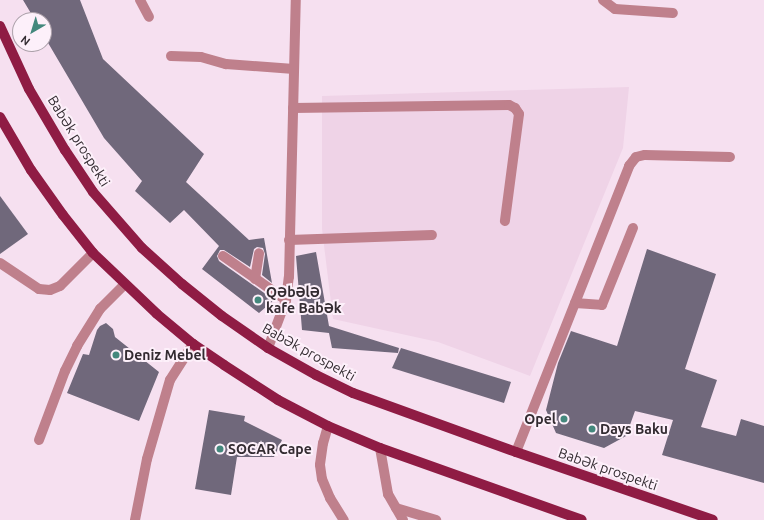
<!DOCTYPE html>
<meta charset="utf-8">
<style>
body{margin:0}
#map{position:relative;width:764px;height:520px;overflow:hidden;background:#f6e0f0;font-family:Ubuntu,sans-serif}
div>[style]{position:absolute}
.built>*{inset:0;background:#efd3e7}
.building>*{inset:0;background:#70687b}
.minor>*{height:10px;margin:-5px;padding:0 5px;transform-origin:5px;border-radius:5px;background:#bf808c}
.major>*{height:10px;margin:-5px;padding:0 5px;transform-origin:5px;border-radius:5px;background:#8f1c44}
.dots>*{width:11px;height:11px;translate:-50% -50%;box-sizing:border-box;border:2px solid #fdf0fa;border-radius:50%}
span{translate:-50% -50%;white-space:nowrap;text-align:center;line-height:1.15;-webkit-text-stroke:4px #fdf0fa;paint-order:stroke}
.street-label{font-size:14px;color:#332b31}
.poi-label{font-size:14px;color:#332b31;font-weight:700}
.left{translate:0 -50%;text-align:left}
.right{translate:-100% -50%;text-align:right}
.north{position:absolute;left:12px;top:12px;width:40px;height:40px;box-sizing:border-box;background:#fdf0fa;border:1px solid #aca1aa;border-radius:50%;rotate:218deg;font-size:11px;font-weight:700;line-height:16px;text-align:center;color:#332b31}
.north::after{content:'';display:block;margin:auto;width:14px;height:18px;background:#44887d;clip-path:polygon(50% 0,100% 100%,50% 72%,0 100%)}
</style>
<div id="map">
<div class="built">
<i style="clip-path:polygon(629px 87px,623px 148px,530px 376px,438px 342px,333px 319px,322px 229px,322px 96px)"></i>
</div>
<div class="building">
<i style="clip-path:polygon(23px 0,80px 0,103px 59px,204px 154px,186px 182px,249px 240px,264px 238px,272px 283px,262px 275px,265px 254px,263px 248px,257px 247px,254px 249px,250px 267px,224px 250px,220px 250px,217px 256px,219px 261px,274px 300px,259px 313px,202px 269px,219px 246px,184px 210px,170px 223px,135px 191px,142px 181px,104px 138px,44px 36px,44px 20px,35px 20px)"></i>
<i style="clip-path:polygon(0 196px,28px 234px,0 254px)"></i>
<i style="clip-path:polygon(647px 249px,716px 274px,685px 369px,717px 380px,701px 427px,736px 436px,741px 419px,764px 426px,764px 483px,662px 455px,673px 420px,635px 411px,626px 436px,604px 448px,556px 433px,546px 410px,558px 363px,571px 331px,617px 346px)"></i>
<i style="clip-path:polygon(316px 252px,329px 326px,399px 348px,398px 353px,332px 348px,329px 333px,302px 330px,296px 256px)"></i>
<i style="clip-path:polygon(106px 323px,113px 329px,115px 337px,159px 372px,139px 421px,67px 393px,83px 354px,89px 355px,97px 330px,100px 326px)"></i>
<i style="clip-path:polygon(401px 348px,511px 382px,504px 403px,392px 368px)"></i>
<i style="clip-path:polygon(209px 410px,245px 416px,244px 421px,282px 440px,274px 457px,237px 457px,231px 495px,195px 489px)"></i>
</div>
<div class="minor">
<i style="left:140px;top:0;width:19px;rotate:62deg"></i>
<i style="left:603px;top:0;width:15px;rotate:37deg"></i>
<i style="left:615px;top:9px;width:58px;rotate:3.9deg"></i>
<i style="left:171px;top:56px;width:30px;rotate:2deg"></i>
<i style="left:201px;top:57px;width:26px;rotate:16deg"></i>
<i style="left:226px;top:64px;width:68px;rotate:4.2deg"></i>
<i style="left:293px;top:108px;width:216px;rotate:-0.8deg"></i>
<i style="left:509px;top:105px;width:7px;rotate:27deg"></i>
<i style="left:515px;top:108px;width:7px;rotate:56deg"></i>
<i style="left:519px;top:114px;width:108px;rotate:97.5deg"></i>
<i style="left:289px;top:240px;width:143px;rotate:-2deg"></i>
<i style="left:223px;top:256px;width:77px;rotate:34.9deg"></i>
<i style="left:0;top:263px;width:47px;rotate:33.7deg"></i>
<i style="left:39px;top:289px;width:11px;rotate:5deg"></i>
<i style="left:50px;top:290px;width:11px;rotate:-22deg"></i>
<i style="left:60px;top:286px;width:47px;rotate:-45deg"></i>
<i style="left:255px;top:279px;width:26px;rotate:-81deg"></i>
<i style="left:575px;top:303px;width:27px;rotate:4deg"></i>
<i style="left:602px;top:305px;width:83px;rotate:-68.1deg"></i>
<i style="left:268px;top:348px;width:51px;rotate:-69.4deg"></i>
<i style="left:286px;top:300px;width:23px;rotate:-83deg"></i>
<i style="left:289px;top:277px;width:277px;rotate:-88.6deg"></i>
<i style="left:328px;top:426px;width:18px;rotate:106deg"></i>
<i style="left:323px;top:443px;width:22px;rotate:98deg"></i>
<i style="left:320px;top:465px;width:14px;rotate:82deg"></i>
<i style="left:322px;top:479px;width:21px;rotate:67deg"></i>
<i style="left:330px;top:498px;width:26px;rotate:58deg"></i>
<i style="left:39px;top:440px;width:74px;rotate:-69.4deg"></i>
<i style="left:65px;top:371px;width:28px;rotate:-64deg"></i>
<i style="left:77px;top:346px;width:44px;rotate:-58.1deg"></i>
<i style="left:100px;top:309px;width:34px;rotate:-45deg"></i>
<i style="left:380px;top:448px;width:47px;rotate:80.1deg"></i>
<i style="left:388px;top:494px;width:30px;rotate:60deg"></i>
<i style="left:516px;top:452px;width:308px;rotate:-68.4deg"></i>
<i style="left:629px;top:166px;width:11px;rotate:-52deg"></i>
<i style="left:636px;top:157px;width:9px;rotate:-13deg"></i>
<i style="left:645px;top:155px;width:85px;rotate:1.3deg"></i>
<i style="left:396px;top:508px;width:42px;rotate:16.7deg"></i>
<i style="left:135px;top:520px;width:62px;rotate:-78.9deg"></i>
<i style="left:147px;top:459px;width:82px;rotate:-73.8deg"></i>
<i style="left:170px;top:380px;width:43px;rotate:-57.4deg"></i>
</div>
<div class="major">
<i style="left:0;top:26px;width:69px;rotate:65.3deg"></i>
<i style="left:29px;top:89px;width:71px;rotate:59.5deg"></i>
<i style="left:65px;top:150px;width:50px;rotate:56.3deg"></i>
<i style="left:93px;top:192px;width:74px;rotate:48.8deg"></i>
<i style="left:142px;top:248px;width:54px;rotate:42deg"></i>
<i style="left:182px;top:284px;width:51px;rotate:38.7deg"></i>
<i style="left:222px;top:316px;width:56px;rotate:34.8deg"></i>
<i style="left:268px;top:348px;width:55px;rotate:29.4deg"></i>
<i style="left:316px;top:375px;width:41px;rotate:25.9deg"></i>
<i style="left:353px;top:393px;width:173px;rotate:19.9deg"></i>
<i style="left:516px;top:452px;width:208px;rotate:19deg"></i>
<i style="left:0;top:117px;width:61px;rotate:59.7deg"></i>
<i style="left:31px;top:170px;width:55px;rotate:54.6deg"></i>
<i style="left:63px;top:215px;width:48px;rotate:51.7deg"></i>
<i style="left:93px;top:253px;width:88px;rotate:43.6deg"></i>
<i style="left:157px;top:314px;width:47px;rotate:39.8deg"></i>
<i style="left:193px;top:344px;width:37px;rotate:34deg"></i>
<i style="left:224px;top:365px;width:64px;rotate:32.9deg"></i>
<i style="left:278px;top:400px;width:56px;rotate:27.5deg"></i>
<i style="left:328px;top:426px;width:56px;rotate:22.9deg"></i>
<i style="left:380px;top:448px;width:214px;rotate:19.6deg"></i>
</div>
<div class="dots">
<i style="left:258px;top:300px;background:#44887d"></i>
<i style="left:116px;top:355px;background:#44887d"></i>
<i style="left:564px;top:419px;background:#44887d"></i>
<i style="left:592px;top:429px;background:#44887d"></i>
<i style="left:220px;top:449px;background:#44887d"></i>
</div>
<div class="street-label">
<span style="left:79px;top:141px;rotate:58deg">Babək prospekti</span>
<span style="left:309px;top:352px;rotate:29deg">Babək prospekti</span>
<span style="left:608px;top:469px;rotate:19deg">Babək prospekti</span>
</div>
<div class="poi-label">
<span class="left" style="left:266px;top:300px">Qəbələ<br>kafe Babək</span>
<span class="left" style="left:124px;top:355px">Deniz Mebel</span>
<span class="right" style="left:556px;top:419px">Opel</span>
<span class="left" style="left:600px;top:429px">Days Baku</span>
<span class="left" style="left:228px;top:449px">SOCAR Cape</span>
</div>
<div class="north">N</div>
</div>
